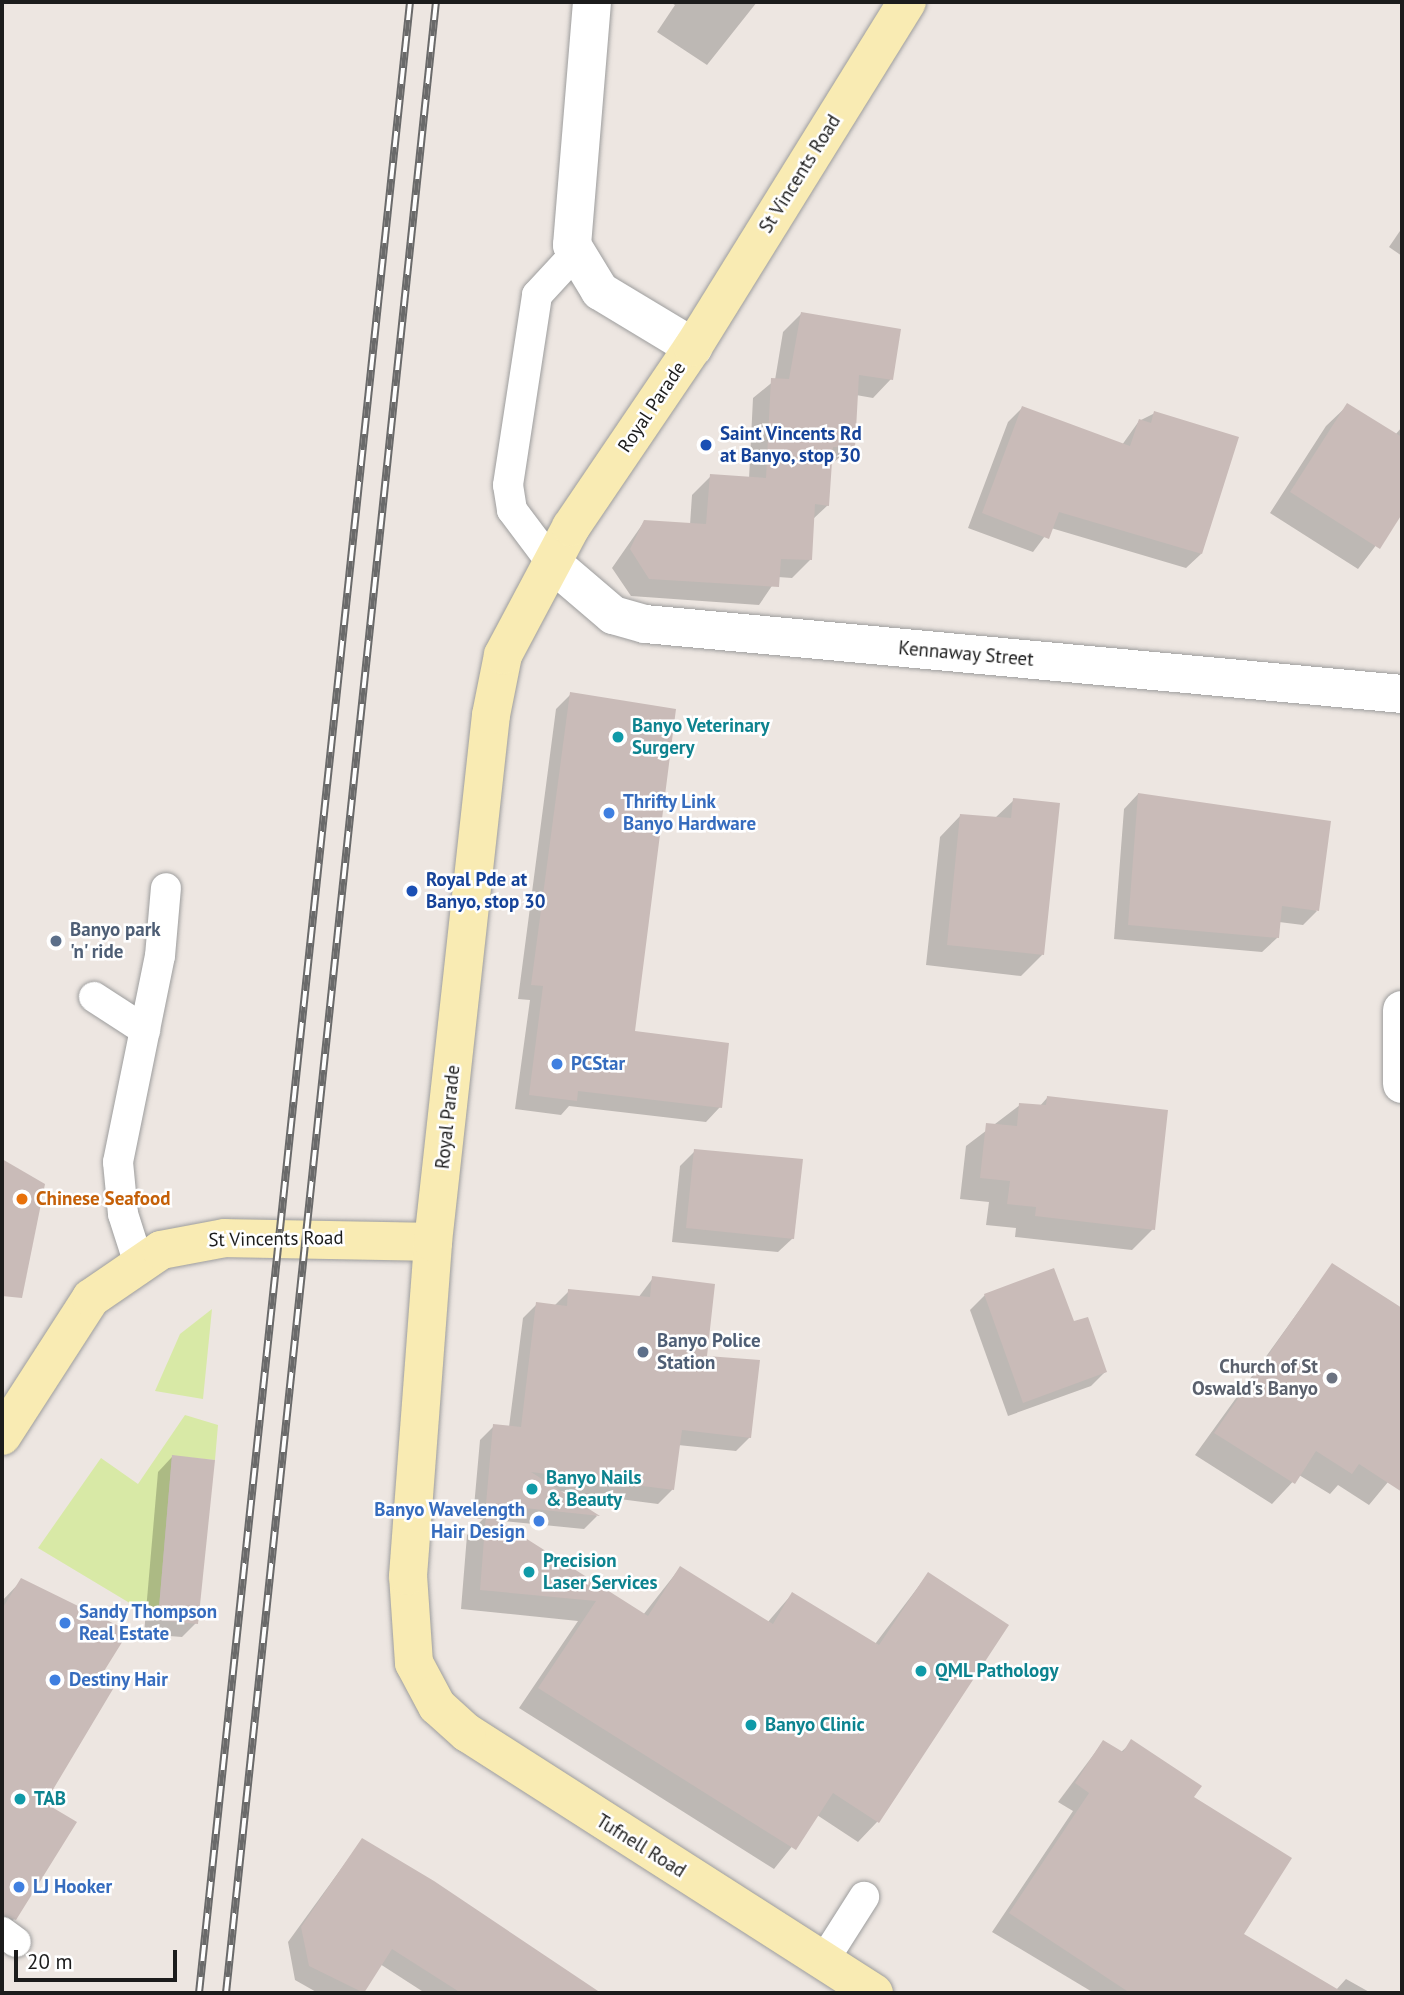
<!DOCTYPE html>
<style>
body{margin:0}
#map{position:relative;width:1404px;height:1995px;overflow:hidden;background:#ede6e1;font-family:"PT Sans",sans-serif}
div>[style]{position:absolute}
.grass>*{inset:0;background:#d8e9a6}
.shadow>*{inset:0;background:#0003}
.building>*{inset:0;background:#c9bbb8}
.roads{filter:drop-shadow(0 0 2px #9d9d9d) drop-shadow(0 0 2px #9d9d9d)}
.lane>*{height:30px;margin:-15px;padding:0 15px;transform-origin:15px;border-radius:15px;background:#fff}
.street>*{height:38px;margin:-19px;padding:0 19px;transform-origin:19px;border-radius:19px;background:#fff}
.secondary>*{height:38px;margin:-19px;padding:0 19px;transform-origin:19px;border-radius:19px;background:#f9ebb3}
.rail>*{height:8px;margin-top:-4px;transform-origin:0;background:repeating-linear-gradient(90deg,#fff 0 16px,#6a6a6a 0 32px);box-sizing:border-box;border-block:2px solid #6a6a6a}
.dots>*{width:19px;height:19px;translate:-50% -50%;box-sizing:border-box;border:4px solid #fff;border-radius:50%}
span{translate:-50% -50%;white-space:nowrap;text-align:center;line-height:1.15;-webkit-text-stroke:5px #fff;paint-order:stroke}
.street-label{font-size:19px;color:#1c1c1c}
.transit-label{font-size:19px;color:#164399;font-weight:700}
.left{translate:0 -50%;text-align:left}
.culture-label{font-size:19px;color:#0d838f;font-weight:700}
.shop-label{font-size:19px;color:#366cbe;font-weight:700}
.right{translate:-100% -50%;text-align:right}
.service-label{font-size:19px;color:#4e5e75;font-weight:700}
.food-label{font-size:19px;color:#c56008;font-weight:700}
.worship-label{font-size:19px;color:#5b616d;font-weight:700}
.frame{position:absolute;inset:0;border:4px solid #1c1c1c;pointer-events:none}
.scale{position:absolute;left:14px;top:1950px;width:163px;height:32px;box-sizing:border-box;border:4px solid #1c1c1c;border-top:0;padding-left:9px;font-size:21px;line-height:24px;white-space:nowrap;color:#1c1c1c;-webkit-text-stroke:5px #fff;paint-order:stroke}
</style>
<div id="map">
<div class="grass">
<i style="clip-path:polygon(212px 1309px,203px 1399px,155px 1391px,180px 1334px)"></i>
<i style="clip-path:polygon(185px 1415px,218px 1425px,215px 1460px,172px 1456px,158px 1620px,38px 1548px,101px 1458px,138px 1484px)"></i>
</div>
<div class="shadow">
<i style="clip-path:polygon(670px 2px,757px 2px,707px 65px,657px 32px,675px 5px)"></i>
<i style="clip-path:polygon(1402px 228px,1402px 256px,1389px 247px)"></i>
<i style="clip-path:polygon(801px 314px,891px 379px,873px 398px,856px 395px,853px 447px,830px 465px,828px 505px,812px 520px,810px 560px,792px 578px,778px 577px,759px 605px,631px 596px,612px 568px,644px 522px,690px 525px,692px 495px,711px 476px,749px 479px,753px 398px,775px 380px,783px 332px)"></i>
<i style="clip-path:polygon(1348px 405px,1395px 435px,1402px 427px,1402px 511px,1358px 569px,1270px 513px,1326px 426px)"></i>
<i style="clip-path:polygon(1022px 408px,1122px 445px,1139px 421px,1155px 413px,1201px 554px,1186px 568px,1051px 528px,1033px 552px,968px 528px,1008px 422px)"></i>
<i style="clip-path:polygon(571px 694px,633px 1033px,720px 1107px,706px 1122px,569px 1106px,561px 1115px,515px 1109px,530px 1000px,518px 999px,556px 709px)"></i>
<i style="clip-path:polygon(1138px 794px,1317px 911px,1303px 925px,1279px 922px,1277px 938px,1262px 952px,1114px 939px,1124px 809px)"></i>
<i style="clip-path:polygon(1014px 800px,1042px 955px,1021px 976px,926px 965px,940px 837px,961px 815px,995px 818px)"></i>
<i style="clip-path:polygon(1047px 1098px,1153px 1229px,1132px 1250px,1015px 1237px,1016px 1228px,986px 1225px,989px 1202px,960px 1199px,966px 1146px,1020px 1105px,1039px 1107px)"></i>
<i style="clip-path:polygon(695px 1151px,793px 1238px,778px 1252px,672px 1242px,680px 1166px)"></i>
<i style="clip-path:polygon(1332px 1265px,1402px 1310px,1402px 1395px,1393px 1410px,1402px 1416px,1402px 1465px,1369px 1505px,1338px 1485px,1330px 1494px,1299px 1475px,1272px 1504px,1195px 1455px)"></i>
<i style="clip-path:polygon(653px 1278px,750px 1437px,736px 1451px,678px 1445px,672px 1490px,658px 1504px,558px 1491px,597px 1516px,584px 1529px,493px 1520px,643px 1615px,680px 1568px,767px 1623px,792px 1594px,875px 1644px,928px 1574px,877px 1822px,858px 1842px,817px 1815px,774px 1869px,519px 1708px,578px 1621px,461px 1609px,467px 1535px,483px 1519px,473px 1518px,480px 1440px,494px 1426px,509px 1427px,523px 1318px,537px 1304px,554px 1306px,569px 1291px,638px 1298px)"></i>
<i style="clip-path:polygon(985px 1295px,1073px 1324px,1105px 1372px,1091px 1386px,1008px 1416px,970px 1310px)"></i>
<i style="clip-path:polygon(172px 1457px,196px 1623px,182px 1637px,144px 1634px,158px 1472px)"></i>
<i style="clip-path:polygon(22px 1580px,99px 1676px,43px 1804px,16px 1917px,2px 1931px,2px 1601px)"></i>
<i style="clip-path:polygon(1103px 1742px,1120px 1753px,1132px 1742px,1191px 1798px,1241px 1934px,1336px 1990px,1346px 1979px,1371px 1993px,1094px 1993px,992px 1932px,1073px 1811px,1058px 1802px)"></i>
<i style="clip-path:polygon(362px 1840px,593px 1993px,425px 1993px,380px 1964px,362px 1993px,318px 1993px,295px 1980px,288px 1942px)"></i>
</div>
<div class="building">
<i style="clip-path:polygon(801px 312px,901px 329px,893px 380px,859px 375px,855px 448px,833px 447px,829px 506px,815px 504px,812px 560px,781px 559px,779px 587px,649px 579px,630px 549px,644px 520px,706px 524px,710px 474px,766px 478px,771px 378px,789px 379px)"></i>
<i style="clip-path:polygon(1347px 403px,1402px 437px,1402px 514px,1380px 549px,1290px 492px)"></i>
<i style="clip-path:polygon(1022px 406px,1130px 446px,1139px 419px,1151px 423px,1154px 411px,1239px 437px,1202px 554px,1059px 512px,1049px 539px,982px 513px)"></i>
<i style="clip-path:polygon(570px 692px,676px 709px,635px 1031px,729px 1043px,722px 1108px,578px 1091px,577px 1101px,529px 1095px,543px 986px,531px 985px)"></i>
<i style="clip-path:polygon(1138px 793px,1331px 821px,1319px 911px,1282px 906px,1279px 938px,1128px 925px)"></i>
<i style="clip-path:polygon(1013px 798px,1060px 803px,1044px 955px,947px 945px,960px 814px,1011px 818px)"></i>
<i style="clip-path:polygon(1047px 1096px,1168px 1110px,1155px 1230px,1035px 1216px,1036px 1207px,1007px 1204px,1010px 1181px,980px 1178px,986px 1123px,1017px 1126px,1019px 1103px,1046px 1105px)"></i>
<i style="clip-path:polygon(694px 1149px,803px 1159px,794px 1239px,686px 1228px)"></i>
<i style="clip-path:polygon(2px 1159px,45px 1184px,22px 1298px,2px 1296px)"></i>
<i style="clip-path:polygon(1332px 1263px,1402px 1308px,1402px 1492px,1359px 1464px,1352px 1474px,1316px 1451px,1295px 1484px,1214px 1433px)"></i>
<i style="clip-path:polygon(1054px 1268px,1074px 1321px,1088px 1317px,1107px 1372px,1023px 1403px,984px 1294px)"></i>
<i style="clip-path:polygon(652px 1276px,715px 1284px,707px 1356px,760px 1360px,751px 1438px,682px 1430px,674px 1490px,531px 1472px,600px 1516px,486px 1504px,493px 1424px,521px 1427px,536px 1302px,567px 1306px,568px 1289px,650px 1297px)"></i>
<i style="clip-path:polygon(172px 1455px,215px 1460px,198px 1624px,158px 1620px)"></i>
<i style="clip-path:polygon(486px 1513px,648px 1616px,680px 1566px,773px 1624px,792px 1592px,879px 1645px,928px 1572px,1009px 1625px,879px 1823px,833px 1793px,796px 1850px,538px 1688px,596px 1601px,480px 1590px)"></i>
<i style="clip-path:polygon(21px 1578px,129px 1631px,101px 1676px,116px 1684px,45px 1803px,77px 1822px,16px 1920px,2px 1915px,2px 1609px)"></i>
<i style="clip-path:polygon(1131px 1739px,1202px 1786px,1194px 1797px,1292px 1858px,1244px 1934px,1344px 1993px,1130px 1993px,1009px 1913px,1089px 1793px,1075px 1783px,1103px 1740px,1123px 1752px)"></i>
<i style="clip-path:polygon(362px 1838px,434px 1881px,601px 1993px,461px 1993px,392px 1949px,364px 1993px,309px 1966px,301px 1927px)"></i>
</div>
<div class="roads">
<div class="lane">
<i style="left:551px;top:562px;width:65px;rotate:-126.9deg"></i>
<i style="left:512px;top:510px;width:25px;rotate:-99deg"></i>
<i style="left:508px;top:485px;width:192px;rotate:-81.3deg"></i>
<i style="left:537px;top:295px;width:56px;rotate:-47.2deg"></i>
<i style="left:94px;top:997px;width:61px;rotate:32.9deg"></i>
<i style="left:138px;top:1261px;width:49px;rotate:-107.7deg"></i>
<i style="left:123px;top:1214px;width:52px;rotate:-95.5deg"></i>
<i style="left:118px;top:1162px;width:210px;rotate:-78.5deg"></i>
<i style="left:160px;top:956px;width:68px;rotate:-85deg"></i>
<i style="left:2px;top:1932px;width:17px;rotate:36deg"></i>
<i style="left:824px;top:1960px;width:75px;rotate:-57.6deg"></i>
</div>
<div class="street">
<i style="left:592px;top:2px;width:244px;rotate:94.7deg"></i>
<i style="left:572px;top:245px;width:54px;rotate:58.7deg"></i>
<i style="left:600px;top:291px;width:109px;rotate:31.1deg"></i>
<i style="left:551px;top:562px;width:82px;rotate:40.5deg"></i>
<i style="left:613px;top:615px;width:33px;rotate:16deg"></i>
<i style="left:645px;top:624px;width:760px;rotate:5.28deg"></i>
<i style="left:1402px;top:1010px;width:74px;rotate:90deg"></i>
</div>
<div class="secondary">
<i style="left:2px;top:1436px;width:164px;rotate:-57.2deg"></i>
<i style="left:91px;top:1298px;width:85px;rotate:-34.4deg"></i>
<i style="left:161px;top:1250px;width:65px;rotate:-10.6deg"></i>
<i style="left:225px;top:1238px;width:208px;rotate:1.1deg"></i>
<i style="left:874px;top:1993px;width:483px;rotate:-147.4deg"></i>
<i style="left:467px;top:1733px;width:40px;rotate:-138deg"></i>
<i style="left:437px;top:1706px;width:49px;rotate:-118.1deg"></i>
<i style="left:414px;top:1663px;width:87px;rotate:-93.9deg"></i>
<i style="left:408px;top:1576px;width:335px;rotate:-85.7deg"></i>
<i style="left:433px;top:1242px;width:530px;rotate:-83.72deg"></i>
<i style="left:491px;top:715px;width:61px;rotate:-78.7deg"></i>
<i style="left:503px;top:655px;width:145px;rotate:-62deg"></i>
<i style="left:571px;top:527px;width:217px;rotate:-55.9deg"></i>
<i style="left:693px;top:347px;width:406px;rotate:-58.2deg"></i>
</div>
</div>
<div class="rail">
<i style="left:199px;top:1993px;width:2002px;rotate:-83.95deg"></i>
<i style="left:226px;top:1993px;width:2002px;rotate:-83.98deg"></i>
</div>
<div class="dots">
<i style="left:706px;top:445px;background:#1a4fb4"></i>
<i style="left:618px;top:737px;background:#0f9aa8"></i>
<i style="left:609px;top:813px;background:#3f7fe0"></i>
<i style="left:412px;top:891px;background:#1a4fb4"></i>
<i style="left:56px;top:941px;background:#5c6f8a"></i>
<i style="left:557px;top:1064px;background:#3f7fe0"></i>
<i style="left:22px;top:1199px;background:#e8710a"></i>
<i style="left:643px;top:1352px;background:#5c6f8a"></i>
<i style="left:1332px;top:1378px;background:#6b7280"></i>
<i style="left:532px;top:1489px;background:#0f9aa8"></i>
<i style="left:539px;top:1521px;background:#3f7fe0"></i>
<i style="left:529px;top:1572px;background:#0f9aa8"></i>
<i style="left:65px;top:1623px;background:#3f7fe0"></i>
<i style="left:921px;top:1671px;background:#0f9aa8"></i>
<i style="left:55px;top:1680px;background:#3f7fe0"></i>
<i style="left:751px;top:1725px;background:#0f9aa8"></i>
<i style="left:20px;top:1799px;background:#0f9aa8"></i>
<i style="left:19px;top:1887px;background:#3f7fe0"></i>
</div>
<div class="street-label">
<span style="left:800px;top:174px;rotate:-58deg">St Vincents Road</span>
<span style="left:652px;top:407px;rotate:-56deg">Royal Parade</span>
<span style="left:966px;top:654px;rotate:5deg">Kennaway Street</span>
<span style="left:448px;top:1117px;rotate:-84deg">Royal Parade</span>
<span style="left:276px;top:1239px;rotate:-1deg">St Vincents Road</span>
<span style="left:641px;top:1846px;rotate:32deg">Tufnell Road</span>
</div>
<div class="transit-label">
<span class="left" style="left:720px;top:445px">Saint Vincents Rd<br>at Banyo, stop 30</span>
<span class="left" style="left:426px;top:891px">Royal Pde at<br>Banyo, stop 30</span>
</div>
<div class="culture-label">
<span class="left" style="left:632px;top:737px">Banyo Veterinary<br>Surgery</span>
<span class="left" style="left:546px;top:1489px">Banyo Nails<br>&amp; Beauty</span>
<span class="left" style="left:543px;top:1572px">Precision<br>Laser Services</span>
<span class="left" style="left:935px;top:1671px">QML Pathology</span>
<span class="left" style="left:765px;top:1725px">Banyo Clinic</span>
<span class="left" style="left:34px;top:1799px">TAB</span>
</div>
<div class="shop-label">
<span class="left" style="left:623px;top:813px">Thrifty Link<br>Banyo Hardware</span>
<span class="left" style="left:571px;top:1064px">PCStar</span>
<span class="right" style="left:525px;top:1521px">Banyo Wavelength<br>Hair Design</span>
<span class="left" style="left:79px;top:1623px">Sandy Thompson<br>Real Estate</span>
<span class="left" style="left:69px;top:1680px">Destiny Hair</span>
<span class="left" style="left:33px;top:1887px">LJ Hooker</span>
</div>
<div class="service-label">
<span class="left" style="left:70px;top:941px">Banyo park<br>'n' ride</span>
<span class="left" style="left:657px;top:1352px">Banyo Police<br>Station</span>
</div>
<div class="food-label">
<span class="left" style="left:36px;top:1199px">Chinese Seafood</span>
</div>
<div class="worship-label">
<span class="right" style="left:1318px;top:1378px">Church of St<br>Oswald's Banyo</span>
</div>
<div class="frame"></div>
<div class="scale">20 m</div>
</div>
